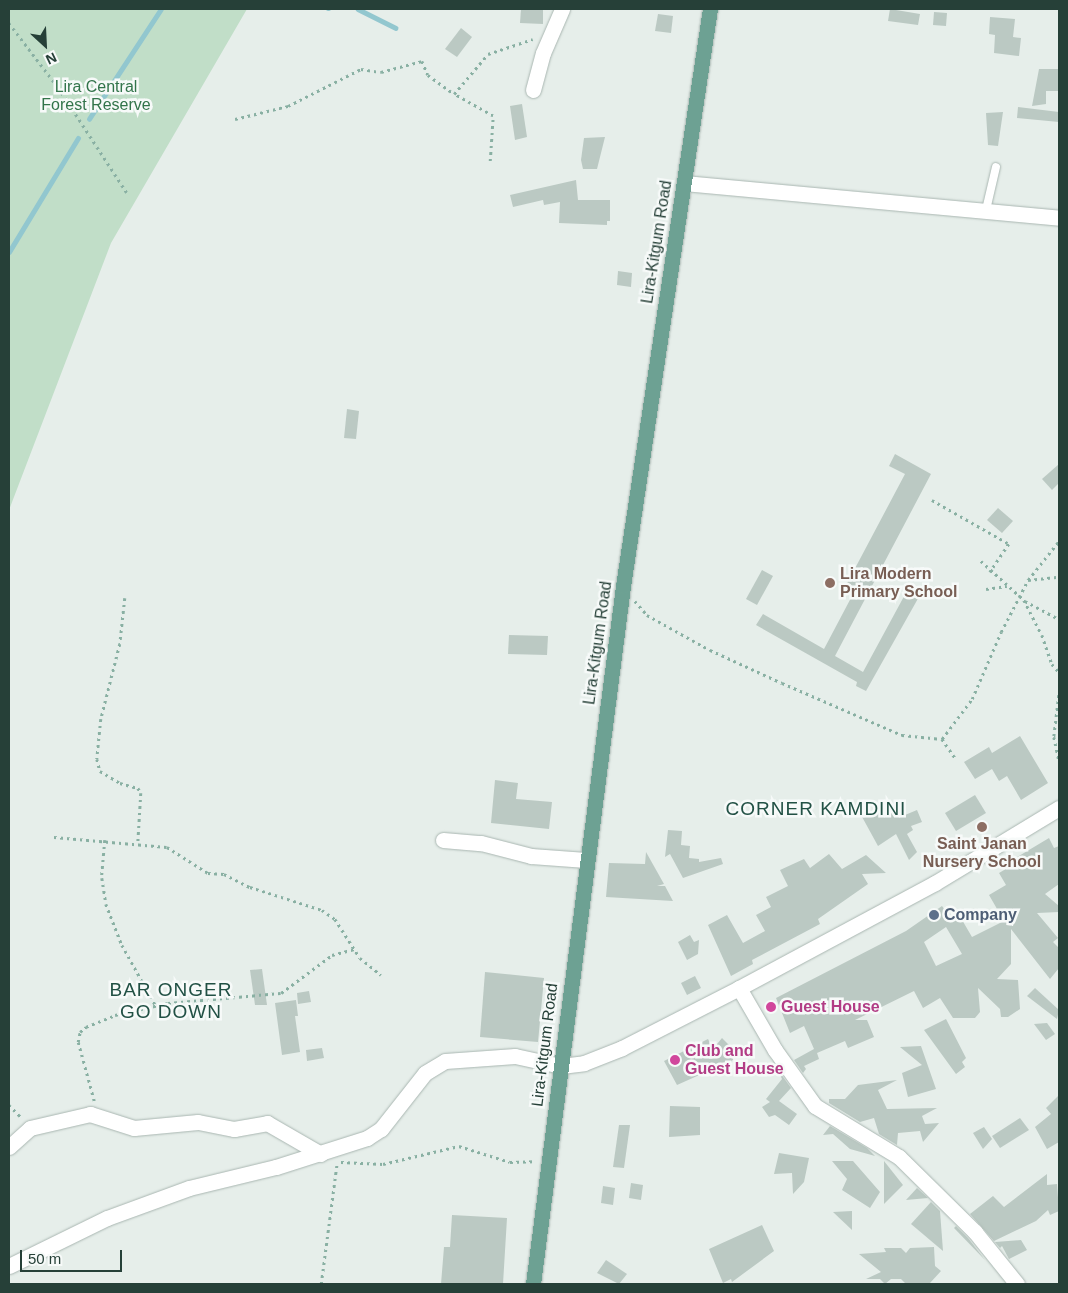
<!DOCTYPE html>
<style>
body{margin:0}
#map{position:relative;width:1068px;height:1293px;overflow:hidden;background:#e6eeea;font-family:Arial,sans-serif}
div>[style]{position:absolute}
.green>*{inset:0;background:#c1dec8}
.stream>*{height:4.5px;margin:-2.25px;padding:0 2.25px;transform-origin:2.25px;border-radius:2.25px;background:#92c7cf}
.building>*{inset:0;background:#bbc9c3}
.path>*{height:2.5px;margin-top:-1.25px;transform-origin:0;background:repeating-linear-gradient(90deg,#89b0a3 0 2.5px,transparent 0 6.5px)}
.roads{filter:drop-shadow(0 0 1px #a9b6b1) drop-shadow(0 0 1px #a9b6b1)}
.service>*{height:8px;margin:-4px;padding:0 4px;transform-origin:4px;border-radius:4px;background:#fff}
.minor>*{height:15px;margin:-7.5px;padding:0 7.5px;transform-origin:7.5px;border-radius:7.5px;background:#fff}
.tertiary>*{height:15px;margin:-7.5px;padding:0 7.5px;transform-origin:7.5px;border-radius:7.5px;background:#fff}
.primary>*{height:15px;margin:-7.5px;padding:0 7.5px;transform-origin:7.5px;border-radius:7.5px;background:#6da193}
.dots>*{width:14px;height:14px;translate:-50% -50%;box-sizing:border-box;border:2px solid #f7faf9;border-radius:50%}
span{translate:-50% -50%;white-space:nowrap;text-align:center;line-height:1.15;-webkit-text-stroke:5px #f7faf9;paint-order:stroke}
.park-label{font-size:16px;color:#32744a}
.street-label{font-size:16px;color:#264038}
.education-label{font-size:16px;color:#785e54;font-weight:700}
.left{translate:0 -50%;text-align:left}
.service-label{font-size:16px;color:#4e5e75;font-weight:700}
.hotel-label{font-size:16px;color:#b23c85;font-weight:700}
.quarter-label{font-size:19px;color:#225145;letter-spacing:1px}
.frame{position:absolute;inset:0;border:10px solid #264038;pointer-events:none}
.north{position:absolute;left:20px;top:20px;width:50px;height:50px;-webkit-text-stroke:4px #f7faf9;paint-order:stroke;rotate:155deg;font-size:14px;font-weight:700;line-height:20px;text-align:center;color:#264038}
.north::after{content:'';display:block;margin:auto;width:18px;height:22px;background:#264038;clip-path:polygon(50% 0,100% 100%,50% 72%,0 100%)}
.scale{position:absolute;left:20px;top:1250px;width:102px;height:22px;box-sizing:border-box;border:2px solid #264038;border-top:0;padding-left:6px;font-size:15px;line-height:18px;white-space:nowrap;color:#264038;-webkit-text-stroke:4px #f7faf9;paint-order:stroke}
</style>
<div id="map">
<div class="green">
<i style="clip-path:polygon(9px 9px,247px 9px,111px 243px,9px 510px)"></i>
</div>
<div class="stream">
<i style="left:328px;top:9px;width:1px"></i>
<i style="left:358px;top:9px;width:42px;rotate:26.6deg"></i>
<i style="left:89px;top:119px;width:131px;rotate:-56.8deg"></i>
<i style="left:9px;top:252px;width:133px;rotate:-58.8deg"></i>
</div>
<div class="building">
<i style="clip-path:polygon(521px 9px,543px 9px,543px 24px,520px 23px)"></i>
<i style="clip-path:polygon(890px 9px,920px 14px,918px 25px,888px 21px)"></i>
<i style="clip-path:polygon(934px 12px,947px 13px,946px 26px,933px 25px)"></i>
<i style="clip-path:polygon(658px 14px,673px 16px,671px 33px,655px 31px)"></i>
<i style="clip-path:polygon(990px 17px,1015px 19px,1013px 37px,1021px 38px,1019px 56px,994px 53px,995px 35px,989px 34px)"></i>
<i style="clip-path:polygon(461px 28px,472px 37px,457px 57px,445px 49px)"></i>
<i style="clip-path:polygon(1039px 69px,1059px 69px,1059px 91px,1046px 91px,1046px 104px,1032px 106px)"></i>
<i style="clip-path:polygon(522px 104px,527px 137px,515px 140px,510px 106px)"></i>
<i style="clip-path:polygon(1018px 107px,1059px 112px,1059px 122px,1017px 118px)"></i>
<i style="clip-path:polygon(1003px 112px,998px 146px,988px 145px,986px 113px)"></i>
<i style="clip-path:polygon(605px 137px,597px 169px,583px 169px,581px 160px,584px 138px)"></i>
<i style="clip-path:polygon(576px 180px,578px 200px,610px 200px,610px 221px,607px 221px,607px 225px,559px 223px,560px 202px,544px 205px,543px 200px,513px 207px,510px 195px)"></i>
<i style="clip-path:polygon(618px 271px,632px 273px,631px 287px,617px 285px)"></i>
<i style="clip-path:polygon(347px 409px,359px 411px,356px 439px,344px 438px)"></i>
<i style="clip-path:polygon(895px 454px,931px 474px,835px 656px,863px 672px,908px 589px,920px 595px,866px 691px,856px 686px,857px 682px,756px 625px,763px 614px,824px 649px,852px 596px,843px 591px,905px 474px,889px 466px)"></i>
<i style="clip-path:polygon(1059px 464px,1059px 483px,1052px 490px,1042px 479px)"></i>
<i style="clip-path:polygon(998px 508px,1013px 521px,1002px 533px,987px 520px)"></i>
<i style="clip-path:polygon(762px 570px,773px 576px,757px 605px,746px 599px)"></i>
<i style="clip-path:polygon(509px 635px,548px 636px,547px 655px,508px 654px)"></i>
<i style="clip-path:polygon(1020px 736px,1048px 783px,1021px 800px,1007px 776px,999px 781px,992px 769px,975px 779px,964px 762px,989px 747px,992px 753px)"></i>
<i style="clip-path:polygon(495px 780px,518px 783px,516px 799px,552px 802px,549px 829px,491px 823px)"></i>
<i style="clip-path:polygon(975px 795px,986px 813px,956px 831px,945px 813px)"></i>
<i style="clip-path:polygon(901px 808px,905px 815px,917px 810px,922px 822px,911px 826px,913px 830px,907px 834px,917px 852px,909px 860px,896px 834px,878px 846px,861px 815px,883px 810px,886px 816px)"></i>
<i style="clip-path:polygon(668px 830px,682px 831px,681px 845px,690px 846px,689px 858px,699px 859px,699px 862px,721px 858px,723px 864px,683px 878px,670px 854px,665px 857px)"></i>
<i style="clip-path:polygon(evenodd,1049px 838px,1054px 848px,1059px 846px,1059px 884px,1045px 894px,1059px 906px,1059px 912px,1037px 913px,1058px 938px,1053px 942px,1059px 948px,1059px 968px,1050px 979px,1011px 929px,1011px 964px,997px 979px,1018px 980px,1020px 1009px,1008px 1017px,1001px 1017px,1000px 1009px,978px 988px,980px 1012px,975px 1018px,953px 1018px,940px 998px,923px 1008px,914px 991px,855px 1020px,867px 1020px,874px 1037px,848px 1048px,845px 1041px,817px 1053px,819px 1059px,804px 1066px,806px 1069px,803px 1073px,794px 1060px,814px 1049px,804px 1026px,790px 1033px,776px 998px,906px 931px,942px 906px,952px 920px,958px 913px,972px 937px,1004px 921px,989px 895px,1006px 885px,999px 873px,1016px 863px,1014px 859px,1049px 838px,946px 927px,962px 954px,936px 966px,924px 942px,946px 927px)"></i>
<i style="clip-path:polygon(646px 852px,664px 884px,657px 886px,665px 886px,673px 901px,606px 897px,609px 863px,645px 864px)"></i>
<i style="clip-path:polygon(829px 854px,842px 869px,866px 855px,886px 873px,862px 874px,868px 884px,818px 919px,820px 924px,752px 960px,753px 964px,731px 976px,708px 925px,727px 915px,743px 943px,765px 931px,756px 915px,771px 907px,766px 897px,788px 886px,780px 870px,804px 859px,810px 868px)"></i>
<i style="clip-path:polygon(690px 935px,694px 942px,699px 940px,698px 954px,687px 960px,678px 942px)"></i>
<i style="clip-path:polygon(262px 969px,267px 1005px,255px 1005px,250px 970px)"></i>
<i style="clip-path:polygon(485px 972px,544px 978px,538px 1042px,480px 1037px)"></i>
<i style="clip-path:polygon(695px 976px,701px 988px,687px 995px,681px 983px)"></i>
<i style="clip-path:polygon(1035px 988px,1059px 1010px,1057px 1019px,1027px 996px)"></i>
<i style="clip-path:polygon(309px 991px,311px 1002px,298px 1004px,297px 993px)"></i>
<i style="clip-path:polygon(296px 1000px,298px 1016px,295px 1016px,300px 1052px,282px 1055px,275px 1003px)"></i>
<i style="clip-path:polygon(946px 1019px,966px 1058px,962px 1062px,965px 1067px,956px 1074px,924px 1030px)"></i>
<i style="clip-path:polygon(1047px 1023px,1055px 1034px,1046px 1040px,1034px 1024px)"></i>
<i style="clip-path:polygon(722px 1038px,732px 1048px,733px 1060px,677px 1085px,664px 1061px,708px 1039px,713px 1049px)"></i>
<i style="clip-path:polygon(921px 1046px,936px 1089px,908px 1097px,902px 1073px,922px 1065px,900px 1047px)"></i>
<i style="clip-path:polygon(322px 1048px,324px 1058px,307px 1061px,306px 1050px)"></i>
<i style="clip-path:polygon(778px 1070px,791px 1088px,779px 1101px,797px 1114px,789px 1125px,775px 1115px,769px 1117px,762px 1107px,770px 1102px,766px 1099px,782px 1079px)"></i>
<i style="clip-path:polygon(897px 1080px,878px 1090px,887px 1109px,937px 1108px,922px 1116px,925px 1124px,939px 1123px,923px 1142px,920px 1131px,898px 1133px,897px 1145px,879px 1134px,874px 1118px,860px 1122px,829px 1103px,829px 1099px,845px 1099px,858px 1085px)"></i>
<i style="clip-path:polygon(1059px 1095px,1059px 1142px,1047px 1149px,1035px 1127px,1051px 1114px,1046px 1108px)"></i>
<i style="clip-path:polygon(670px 1106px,700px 1107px,700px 1135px,669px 1137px)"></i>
<i style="clip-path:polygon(1020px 1118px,1029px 1130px,1000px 1148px,992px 1136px)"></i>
<i style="clip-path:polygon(619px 1125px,630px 1125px,624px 1168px,613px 1167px)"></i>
<i style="clip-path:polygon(830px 1126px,867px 1148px,875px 1156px,850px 1149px,833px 1134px,823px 1135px)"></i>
<i style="clip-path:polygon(984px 1127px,992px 1139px,983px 1149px,973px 1133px)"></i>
<i style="clip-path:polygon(779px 1153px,809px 1158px,804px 1182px,793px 1194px,792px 1173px,774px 1174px)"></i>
<i style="clip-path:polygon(832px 1161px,853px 1161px,880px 1192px,870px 1208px,842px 1190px,847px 1179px)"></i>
<i style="clip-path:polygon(884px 1161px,903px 1185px,884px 1204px)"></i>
<i style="clip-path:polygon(1047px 1174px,1047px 1185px,1057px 1184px,1059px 1211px,1050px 1215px,1048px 1210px,1036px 1221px,994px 1241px,970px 1214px,993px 1196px,1004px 1207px)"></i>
<i style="clip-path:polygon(631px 1183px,643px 1185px,641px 1200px,629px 1198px)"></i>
<i style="clip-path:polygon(603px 1186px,615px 1188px,613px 1205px,601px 1203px)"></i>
<i style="clip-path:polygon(917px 1188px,928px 1198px,906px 1200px)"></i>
<i style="clip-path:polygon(931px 1202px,940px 1211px,943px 1251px,911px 1224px)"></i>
<i style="clip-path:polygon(852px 1211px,852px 1230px,833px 1212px)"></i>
<i style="clip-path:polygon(452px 1215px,507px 1218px,503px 1284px,441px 1284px,444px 1247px,450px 1247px)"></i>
<i style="clip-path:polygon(762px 1225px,774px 1251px,732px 1282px,731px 1279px,723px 1283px,709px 1249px)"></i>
<i style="clip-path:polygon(956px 1226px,968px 1238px,985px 1260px,954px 1228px)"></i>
<i style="clip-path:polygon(1021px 1240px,1027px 1250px,1009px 1259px,1002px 1246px,1000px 1248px,995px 1242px)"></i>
<i style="clip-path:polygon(934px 1247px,935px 1266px,941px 1271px,930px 1283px,906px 1284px,901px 1279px,891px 1279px,885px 1284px,880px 1279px,866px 1279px,881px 1272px,859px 1254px,886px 1252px,884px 1248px,901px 1248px,906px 1253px,910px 1248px)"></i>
<i style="clip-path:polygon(606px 1260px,627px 1274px,619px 1284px,597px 1273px)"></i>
</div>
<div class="path">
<i style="left:9px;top:23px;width:81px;rotate:52.6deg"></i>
<i style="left:58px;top:87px;width:126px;rotate:56.9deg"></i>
<i style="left:235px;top:119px;width:55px;rotate:-13.8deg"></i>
<i style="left:288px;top:106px;width:82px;rotate:-26.9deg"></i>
<i style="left:361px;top:69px;width:20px;rotate:9deg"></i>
<i style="left:381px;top:72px;width:42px;rotate:-15deg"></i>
<i style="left:422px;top:61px;width:15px;rotate:67deg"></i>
<i style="left:428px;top:75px;width:32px;rotate:36deg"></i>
<i style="left:490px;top:161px;width:45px;rotate:-86.2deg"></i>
<i style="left:493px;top:116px;width:45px;rotate:-150.6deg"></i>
<i style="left:454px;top:94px;width:52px;rotate:-49.6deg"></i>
<i style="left:488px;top:54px;width:47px;rotate:-18.4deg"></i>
<i style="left:932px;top:500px;width:89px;rotate:29.7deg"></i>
<i style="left:1009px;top:544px;width:34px;rotate:124deg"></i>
<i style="left:981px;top:561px;width:58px;rotate:42.2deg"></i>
<i style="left:1024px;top:600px;width:39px;rotate:63deg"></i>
<i style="left:1042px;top:635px;width:31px;rotate:71deg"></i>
<i style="left:1052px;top:664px;width:11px;rotate:49deg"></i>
<i style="left:1028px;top:580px;width:31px;rotate:-6deg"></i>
<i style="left:986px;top:589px;width:21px;rotate:-8deg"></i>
<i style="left:125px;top:598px;width:46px;rotate:96.2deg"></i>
<i style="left:120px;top:644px;width:77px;rotate:104.2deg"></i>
<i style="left:101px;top:719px;width:40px;rotate:95.7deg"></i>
<i style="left:97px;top:759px;width:12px;rotate:76deg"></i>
<i style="left:100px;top:771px;width:23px;rotate:31deg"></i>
<i style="left:120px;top:783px;width:19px;rotate:16deg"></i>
<i style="left:138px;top:788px;width:6px;rotate:59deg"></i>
<i style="left:141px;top:793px;width:50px;rotate:93.4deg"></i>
<i style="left:635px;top:601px;width:18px;rotate:49deg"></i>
<i style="left:647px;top:615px;width:72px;rotate:29.1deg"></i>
<i style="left:710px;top:650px;width:79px;rotate:24.6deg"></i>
<i style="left:782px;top:683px;width:131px;rotate:23.4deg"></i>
<i style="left:902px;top:735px;width:40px;rotate:5.7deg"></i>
<i style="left:942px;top:739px;width:24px;rotate:55deg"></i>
<i style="left:1025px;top:601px;width:38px;rotate:28deg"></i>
<i style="left:1059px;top:695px;width:42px;rotate:96.8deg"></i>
<i style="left:1054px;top:737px;width:25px;rotate:78deg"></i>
<i style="left:942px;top:739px;width:50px;rotate:-53.1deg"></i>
<i style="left:972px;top:699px;width:73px;rotate:-66.6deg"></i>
<i style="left:1001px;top:632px;width:59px;rotate:-62.6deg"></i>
<i style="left:1028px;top:580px;width:50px;rotate:-51.5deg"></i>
<i style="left:54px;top:837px;width:113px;rotate:5.1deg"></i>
<i style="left:167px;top:847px;width:49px;rotate:32.4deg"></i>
<i style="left:208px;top:873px;width:16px;rotate:4deg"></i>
<i style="left:224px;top:874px;width:29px;rotate:27deg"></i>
<i style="left:250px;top:887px;width:76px;rotate:17.7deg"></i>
<i style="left:322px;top:910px;width:16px;rotate:35deg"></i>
<i style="left:335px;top:919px;width:46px;rotate:57.3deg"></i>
<i style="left:360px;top:958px;width:27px;rotate:39deg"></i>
<i style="left:105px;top:840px;width:38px;rotate:95deg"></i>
<i style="left:102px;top:878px;width:26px;rotate:81deg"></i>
<i style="left:106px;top:904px;width:44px;rotate:68.7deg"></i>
<i style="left:122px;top:945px;width:70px;rotate:60.9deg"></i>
<i style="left:94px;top:1101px;width:61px;rotate:-105.2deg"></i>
<i style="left:78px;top:1042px;width:10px;rotate:-79deg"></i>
<i style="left:80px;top:1032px;width:8px;rotate:-40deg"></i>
<i style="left:86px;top:1027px;width:31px;rotate:-22deg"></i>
<i style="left:115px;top:1015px;width:54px;rotate:-12.8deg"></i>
<i style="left:168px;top:1003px;width:113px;rotate:-5.1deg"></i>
<i style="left:281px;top:993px;width:64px;rotate:-36.7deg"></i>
<i style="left:332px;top:955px;width:24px;rotate:-15deg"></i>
<i style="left:9px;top:1105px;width:17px;rotate:45deg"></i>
<i style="left:341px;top:1162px;width:42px;rotate:2.7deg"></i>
<i style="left:383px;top:1164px;width:78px;rotate:-13.3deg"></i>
<i style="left:459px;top:1146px;width:53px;rotate:17.4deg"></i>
<i style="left:510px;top:1162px;width:25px;rotate:-2deg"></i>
<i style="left:321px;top:1284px;width:123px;rotate:-82.5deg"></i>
</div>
<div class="roads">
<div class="service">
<i style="left:986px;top:210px;width:44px;rotate:-76.9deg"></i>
</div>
<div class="minor">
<i style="left:533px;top:90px;width:38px;rotate:-75deg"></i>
<i style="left:543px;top:53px;width:48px;rotate:-66.6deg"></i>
<i style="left:684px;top:183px;width:377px;rotate:5.3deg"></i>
<i style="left:443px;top:840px;width:38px;rotate:5deg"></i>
<i style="left:481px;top:843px;width:52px;rotate:14.6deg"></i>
<i style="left:531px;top:856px;width:55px;rotate:4.2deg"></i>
<i style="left:739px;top:988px;width:72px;rotate:59.9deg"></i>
<i style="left:775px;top:1050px;width:69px;rotate:54.5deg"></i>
<i style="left:815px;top:1106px;width:98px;rotate:31.3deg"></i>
<i style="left:899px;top:1157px;width:107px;rotate:44.6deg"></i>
<i style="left:975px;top:1232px;width:67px;rotate:51.1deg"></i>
<i style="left:9px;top:1147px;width:28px;rotate:-42deg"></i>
<i style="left:30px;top:1128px;width:62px;rotate:-13.1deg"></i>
<i style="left:90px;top:1114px;width:46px;rotate:17.7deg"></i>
<i style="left:134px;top:1128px;width:64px;rotate:-5.4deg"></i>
<i style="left:198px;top:1122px;width:37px;rotate:11deg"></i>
<i style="left:234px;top:1129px;width:34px;rotate:-10deg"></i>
<i style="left:267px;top:1123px;width:62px;rotate:29.9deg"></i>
<i style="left:9px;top:1266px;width:109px;rotate:-26.1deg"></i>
<i style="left:107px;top:1218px;width:87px;rotate:-20.1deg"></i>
<i style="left:189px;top:1188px;width:89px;rotate:-13.6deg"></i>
<i style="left:276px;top:1167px;width:96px;rotate:-17.7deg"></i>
<i style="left:367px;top:1138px;width:17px;rotate:-33deg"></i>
<i style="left:381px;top:1129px;width:71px;rotate:-51.8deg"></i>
<i style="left:425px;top:1073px;width:23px;rotate:-31deg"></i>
<i style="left:445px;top:1061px;width:70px;rotate:-4.1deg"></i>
<i style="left:515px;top:1056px;width:47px;rotate:12.3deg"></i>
</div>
<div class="tertiary">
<i style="left:561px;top:1066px;width:23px;rotate:-7deg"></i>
<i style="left:584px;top:1063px;width:41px;rotate:-21.5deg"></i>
<i style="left:622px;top:1048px;width:131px;rotate:-27.1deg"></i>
<i style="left:739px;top:988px;width:222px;rotate:-28.2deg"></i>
<i style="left:935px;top:883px;width:145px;rotate:-31.2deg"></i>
</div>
<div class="primary">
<i style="left:533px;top:1284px;width:704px;rotate:-82.65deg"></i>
<i style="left:623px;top:586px;width:584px;rotate:-81.43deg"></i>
</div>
</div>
<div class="dots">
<i style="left:830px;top:583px;background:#8d6e63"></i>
<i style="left:982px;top:827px;background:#8d6e63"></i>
<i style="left:934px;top:915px;background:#5c6f8a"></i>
<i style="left:771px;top:1007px;background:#d1479c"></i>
<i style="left:675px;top:1060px;background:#d1479c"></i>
</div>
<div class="park-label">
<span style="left:96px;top:96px">Lira Central<br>Forest Reserve</span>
</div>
<div class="street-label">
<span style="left:657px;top:242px;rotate:-81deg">Lira-Kitgum Road</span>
<span style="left:598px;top:643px;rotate:-82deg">Lira-Kitgum Road</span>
<span style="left:545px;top:1045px;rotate:-83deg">Lira-Kitgum Road</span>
</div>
<div class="education-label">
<span class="left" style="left:840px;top:583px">Lira Modern<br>Primary School</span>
<span style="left:982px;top:853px">Saint Janan<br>Nursery School</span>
</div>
<div class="service-label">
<span class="left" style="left:944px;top:915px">Company</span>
</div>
<div class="hotel-label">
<span class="left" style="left:781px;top:1007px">Guest House</span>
<span class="left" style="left:685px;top:1060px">Club and<br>Guest House</span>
</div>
<div class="quarter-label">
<span style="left:816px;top:809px">CORNER KAMDINI</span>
<span style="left:171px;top:1001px">BAR ONGER<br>GO DOWN</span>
</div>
<div class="frame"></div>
<div class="north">N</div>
<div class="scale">50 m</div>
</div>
